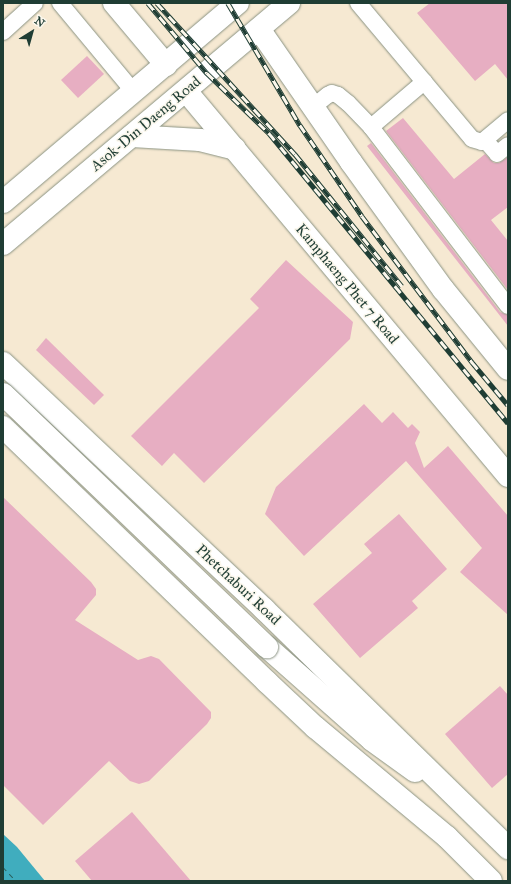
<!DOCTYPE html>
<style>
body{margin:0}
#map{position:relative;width:511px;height:884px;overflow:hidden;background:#f6e9d2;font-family:"IM FELL Great Primer",serif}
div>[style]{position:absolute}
.water>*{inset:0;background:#40adbe}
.ferry>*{height:1px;margin-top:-0.5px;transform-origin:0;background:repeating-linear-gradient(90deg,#295f5d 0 5px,transparent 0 9px)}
.building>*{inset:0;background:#e7aec2}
.roads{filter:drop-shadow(0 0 1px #8a9383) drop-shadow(0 0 1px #8a9383)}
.street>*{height:16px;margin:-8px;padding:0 8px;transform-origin:8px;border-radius:8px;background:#fff}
.secondary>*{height:22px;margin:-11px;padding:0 11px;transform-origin:11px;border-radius:11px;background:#fff}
.primary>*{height:22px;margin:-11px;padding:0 11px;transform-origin:11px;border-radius:11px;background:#fff}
.rail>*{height:4.5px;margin-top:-2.25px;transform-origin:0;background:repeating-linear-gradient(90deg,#fbf7ec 0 9px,#1f3d34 0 18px);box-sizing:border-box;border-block:1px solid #1f3d34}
.bridges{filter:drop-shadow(0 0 1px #8a9383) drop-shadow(0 0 1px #8a9383)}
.primary-bridge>*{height:22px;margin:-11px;padding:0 11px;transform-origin:11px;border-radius:11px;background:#fff}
span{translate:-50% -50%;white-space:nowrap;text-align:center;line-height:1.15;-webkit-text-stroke:3px #fbf7ec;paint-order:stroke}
.street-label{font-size:15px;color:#1f3d34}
.frame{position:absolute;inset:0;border:4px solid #1f3d34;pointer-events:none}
.north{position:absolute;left:12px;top:12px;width:40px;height:40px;-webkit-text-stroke:3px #fbf7ec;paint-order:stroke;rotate:37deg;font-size:11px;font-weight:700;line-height:16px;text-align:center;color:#1f3d34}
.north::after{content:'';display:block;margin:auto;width:14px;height:18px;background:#1f3d34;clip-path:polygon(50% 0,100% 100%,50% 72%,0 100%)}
</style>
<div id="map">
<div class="water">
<i style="clip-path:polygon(3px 834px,17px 847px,45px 881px,3px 881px)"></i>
</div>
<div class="ferry">
<i style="left:3px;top:867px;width:19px;rotate:47deg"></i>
</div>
<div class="building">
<i style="clip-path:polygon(430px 3px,508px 3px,508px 80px,495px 64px,475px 81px,417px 13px)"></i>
<i style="clip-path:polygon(87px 56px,104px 74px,78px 98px,61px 80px)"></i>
<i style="clip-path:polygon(403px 118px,454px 179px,485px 154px,494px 163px,499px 163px,508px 157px,508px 207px,491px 220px,508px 241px,508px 290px,386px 131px)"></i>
<i style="clip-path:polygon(371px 143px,500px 312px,508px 315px,508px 326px,367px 146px)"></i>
<i style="clip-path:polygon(286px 260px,353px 322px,350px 339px,204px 483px,174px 453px,162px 466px,131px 436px,259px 308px,250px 299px)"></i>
<i style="clip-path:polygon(46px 338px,104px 395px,94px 405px,36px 350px)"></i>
<i style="clip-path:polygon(364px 404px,382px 423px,393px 412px,408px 428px,412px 424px,420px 432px,415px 443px,424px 468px,448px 446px,508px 516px,508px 615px,460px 572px,482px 548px,406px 461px,304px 556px,265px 514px,276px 487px)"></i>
<i style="clip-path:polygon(3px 497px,91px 582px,96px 589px,96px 595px,75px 620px,138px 660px,151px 656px,159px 659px,211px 712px,211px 718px,207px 724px,149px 781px,139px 784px,130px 781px,109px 761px,43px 825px,3px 785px)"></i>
<i style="clip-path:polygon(399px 514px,447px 569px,412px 601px,418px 608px,360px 658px,313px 604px,372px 553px,364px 544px)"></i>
<i style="clip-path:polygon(500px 686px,508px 695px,508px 774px,492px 788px,445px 734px)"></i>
<i style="clip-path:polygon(132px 812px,191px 881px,92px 881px,75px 861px)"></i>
</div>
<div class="roads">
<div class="street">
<i style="left:60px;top:3px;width:116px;rotate:50.3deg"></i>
<i style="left:358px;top:3px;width:177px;rotate:50deg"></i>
<i style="left:472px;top:139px;width:10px;rotate:17deg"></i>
<i style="left:482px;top:142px;width:34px;rotate:-40deg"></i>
<i style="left:3px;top:32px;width:43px;rotate:-42.2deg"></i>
<i style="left:313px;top:107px;width:19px;rotate:-39deg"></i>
<i style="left:328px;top:95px;width:4px;rotate:-27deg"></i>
<i style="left:332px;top:93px;width:6px;rotate:18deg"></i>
<i style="left:338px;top:95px;width:13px;rotate:39deg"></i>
<i style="left:348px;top:103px;width:33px;rotate:46deg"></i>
<i style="left:371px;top:127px;width:70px;rotate:-40.3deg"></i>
<i style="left:371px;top:127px;width:225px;rotate:52.6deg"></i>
<i style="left:485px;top:140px;width:18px;rotate:49deg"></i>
<i style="left:497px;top:154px;width:14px;rotate:-39deg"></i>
</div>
<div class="secondary">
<i style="left:114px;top:3px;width:81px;rotate:50deg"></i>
<i style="left:259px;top:29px;width:162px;rotate:55.3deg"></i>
<i style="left:351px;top:162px;width:157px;rotate:54.1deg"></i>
<i style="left:443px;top:289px;width:103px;rotate:50.9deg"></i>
<i style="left:186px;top:91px;width:502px;rotate:50.09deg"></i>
</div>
<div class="primary">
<i style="left:132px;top:136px;width:68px;rotate:3.4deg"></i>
<i style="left:200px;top:140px;width:36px;rotate:14deg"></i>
<i style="left:3px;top:202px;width:308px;rotate:-40.3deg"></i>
<i style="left:3px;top:244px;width:374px;rotate:-40.1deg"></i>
<i style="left:3px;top:363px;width:359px;rotate:43.3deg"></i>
<i style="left:264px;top:609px;width:342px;rotate:44.4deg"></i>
<i style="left:3px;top:427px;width:367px;rotate:44deg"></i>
<i style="left:267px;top:682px;width:66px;rotate:43.2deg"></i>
<i style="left:315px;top:727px;width:172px;rotate:39.8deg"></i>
<i style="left:447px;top:837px;width:62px;rotate:45deg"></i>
<i style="left:267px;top:647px;width:140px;rotate:41.5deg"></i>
<i style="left:372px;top:740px;width:53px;rotate:35.8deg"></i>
</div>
</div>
<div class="rail">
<i style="left:148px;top:3px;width:92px;rotate:49.9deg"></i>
<i style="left:207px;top:73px;width:86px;rotate:44.1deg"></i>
<i style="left:269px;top:133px;width:376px;rotate:50.5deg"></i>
<i style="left:157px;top:3px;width:205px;rotate:47.6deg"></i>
<i style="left:295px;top:154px;width:170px;rotate:51deg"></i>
<i style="left:228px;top:3px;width:142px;rotate:59.5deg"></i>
<i style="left:300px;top:125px;width:110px;rotate:55.7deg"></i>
<i style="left:362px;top:216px;width:183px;rotate:53deg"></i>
<i style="left:472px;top:362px;width:56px;rotate:50.1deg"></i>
</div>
<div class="bridges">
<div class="primary-bridge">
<i style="left:3px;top:394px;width:366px;rotate:43.8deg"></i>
</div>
</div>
<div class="street-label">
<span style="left:146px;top:124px;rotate:-40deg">Asok-Din Daeng Road</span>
<span style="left:347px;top:284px;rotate:50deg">Kamphaeng Phet 7 Road</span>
<span style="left:238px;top:585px;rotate:43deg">Phetchaburi Road</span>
</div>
<div class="frame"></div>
<div class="north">N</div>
</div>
